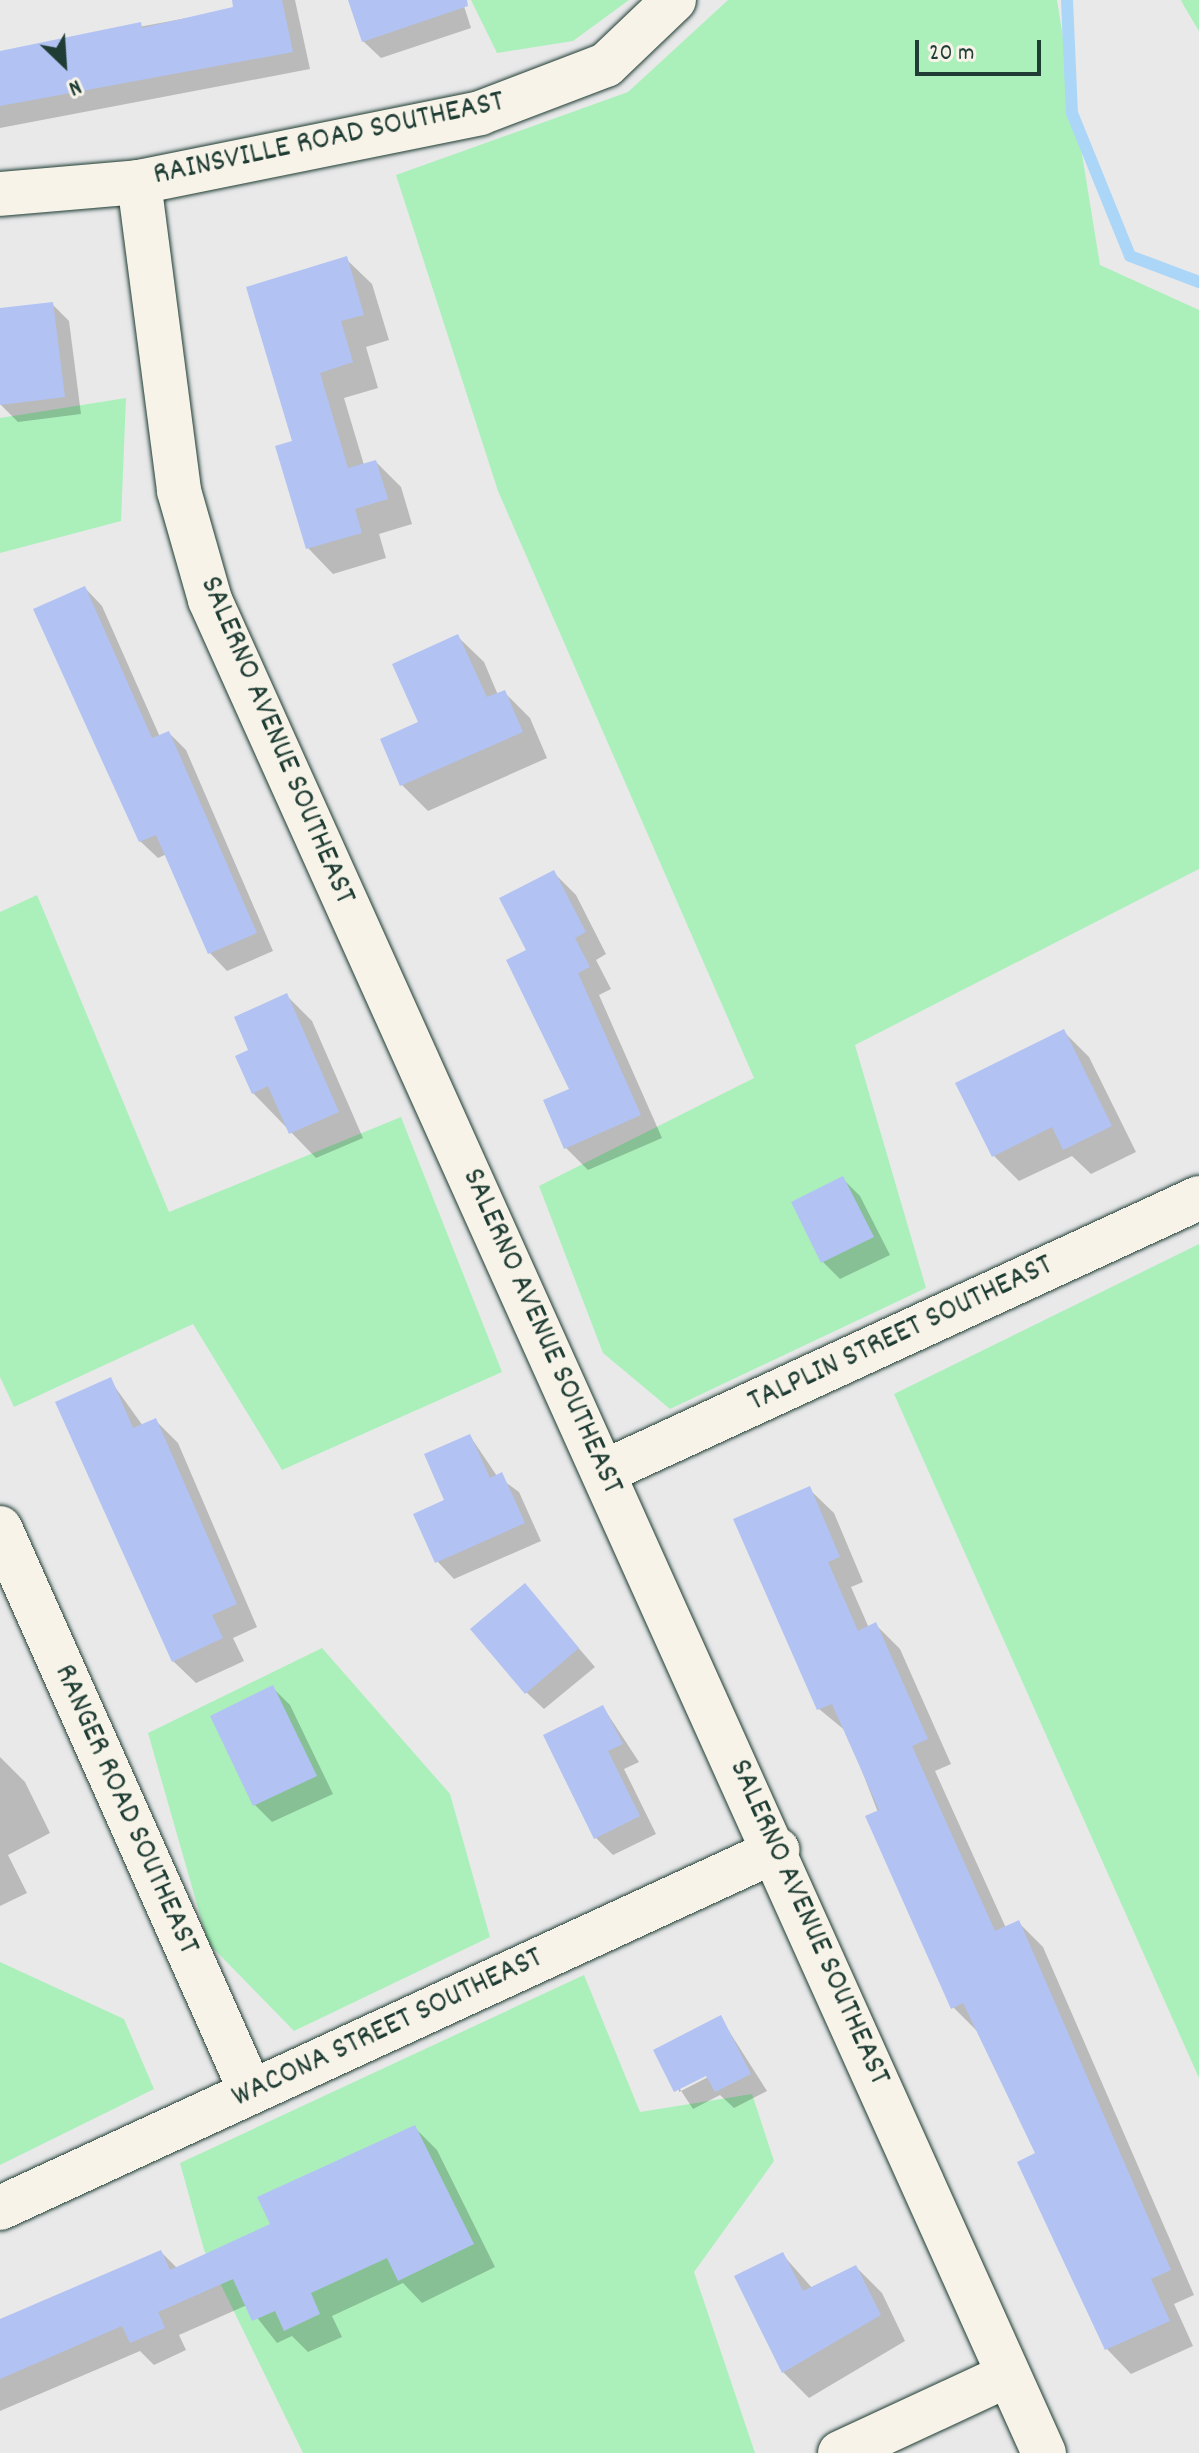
<!DOCTYPE html>
<style>
body{margin:0}
#map{position:relative;width:1199px;height:2453px;overflow:hidden;background:#e9e9ea;font-family:Dekko,sans-serif}
div>[style]{position:absolute}
.green>*{inset:0;background:#abf0bb}
.shadow>*{inset:0;background:#0003}
.stream>*{height:12px;margin:-6px;padding:0 6px;transform-origin:6px;border-radius:6px;background:#abd6f7}
.building>*{inset:0;background:#b2c3f3}
.roads{filter:drop-shadow(0 0 2px #1f3d34) drop-shadow(0 0 2px #1f3d34)}
.minor>*{height:44px;margin:-22px;padding:0 22px;transform-origin:22px;border-radius:22px;background:#f7f3e8}
span{translate:-50% -50%;white-space:nowrap;text-align:center;line-height:1.15;-webkit-text-stroke:6px #f7f3e8;paint-order:stroke}
.street-label{font-size:32px;color:#1f3d34}
.north{position:absolute;left:24px;top:24px;width:80px;height:80px;-webkit-text-stroke:6px #f7f3e8;paint-order:stroke;rotate:155deg;font-size:22px;font-weight:700;line-height:32px;text-align:center;color:#1f3d34}
.north::after{content:'';display:block;margin:auto;width:28px;height:36px;background:#1f3d34;clip-path:polygon(50% 0,100% 100%,50% 72%,0 100%)}
.scale{position:absolute;left:915px;top:40px;width:126px;height:36px;box-sizing:border-box;border:4px solid #1f3d34;border-top:0;padding-left:10px;font-size:24px;line-height:28px;white-space:nowrap;color:#1f3d34;-webkit-text-stroke:6px #f7f3e8;paint-order:stroke}
</style>
<div id="map">
<div class="green">
<i style="clip-path:polygon(471px 0,629px 0,573px 41px,497px 53px)"></i>
<i style="clip-path:polygon(728px 0,1057px 0,1100px 265px,1199px 310px,1199px 869px,855px 1045px,926px 1288px,670px 1409px,603px 1353px,539px 1186px,754px 1078px,498px 491px,396px 175px,628px 92px)"></i>
<i style="clip-path:polygon(1181px 0,1199px 0,1199px 31px,1184px 6px)"></i>
<i style="clip-path:polygon(126px 398px,121px 521px,0 553px,0 418px)"></i>
<i style="clip-path:polygon(37px 895px,169px 1212px,401px 1117px,502px 1372px,282px 1470px,193px 1324px,14px 1407px,0 1377px,0 912px)"></i>
<i style="clip-path:polygon(1199px 1244px,1199px 2078px,894px 1394px)"></i>
<i style="clip-path:polygon(322px 1648px,450px 1794px,490px 1937px,294px 2031px,208px 1943px,148px 1733px)"></i>
<i style="clip-path:polygon(0 1962px,124px 2019px,154px 2089px,0 2165px)"></i>
<i style="clip-path:polygon(584px 1975px,640px 2112px,752px 2094px,774px 2161px,694px 2272px,755px 2453px,303px 2453px,204px 2250px,180px 2163px)"></i>
</div>
<div class="shadow">
<i style="clip-path:polygon(234px 0,295px 0,310px 69px,0 128px,0 53px,235px 9px)"></i>
<i style="clip-path:polygon(350px 0,462px 0,471px 28px,381px 58px,363px 41px)"></i>
<i style="clip-path:polygon(346px 259px,372px 284px,389px 340px,366px 347px,378px 388px,344px 398px,364px 465px,376px 462px,401px 487px,412px 524px,379px 534px,386px 558px,333px 574px,308px 548px,294px 442px)"></i>
<i style="clip-path:polygon(52px 304px,69px 321px,81px 414px,18px 422px,1px 405px,0 310px)"></i>
<i style="clip-path:polygon(85px 588px,102px 606px,160px 737px,169px 733px,186px 750px,273px 951px,227px 971px,210px 953px,167px 854px,158px 858px,140px 841px)"></i>
<i style="clip-path:polygon(458px 637px,484px 662px,498px 695px,504px 692px,530px 718px,547px 758px,428px 811px,402px 785px,383px 740px,421px 723px)"></i>
<i style="clip-path:polygon(554px 873px,576px 895px,606px 954px,596px 960px,611px 989px,599px 995px,662px 1138px,588px 1170px,566px 1148px,572px 1090px,528px 951px)"></i>
<i style="clip-path:polygon(287px 996px,312px 1021px,363px 1138px,316px 1158px,253px 1093px,251px 1051px)"></i>
<i style="clip-path:polygon(1064px 1032px,1089px 1057px,1136px 1152px,1091px 1174px,1072px 1156px,1019px 1181px,994px 1156px)"></i>
<i style="clip-path:polygon(843px 1179px,860px 1196px,890px 1255px,840px 1279px,823px 1262px)"></i>
<i style="clip-path:polygon(110px 1380px,143px 1426px,155px 1420px,178px 1443px,257px 1627px,233px 1638px,244px 1661px,196px 1683px,173px 1661px)"></i>
<i style="clip-path:polygon(470px 1436px,497px 1476px,519px 1492px,541px 1541px,454px 1579px,437px 1561px)"></i>
<i style="clip-path:polygon(809px 1489px,834px 1513px,863px 1582px,851px 1587px,869px 1628px,876px 1625px,900px 1649px,951px 1764px,935px 1771px,1006px 1928px,1018px 1922px,1043px 1947px,1194px 2295px,1174px 2304px,1193px 2346px,1131px 2374px,1107px 2349px,1020px 2162px,1037px 2154px,978px 2032px,953px 2007px,847px 1732px,819px 1709px)"></i>
<i style="clip-path:polygon(525px 1586px,595px 1667px,544px 1709px,526px 1692px)"></i>
<i style="clip-path:polygon(273px 1688px,290px 1705px,333px 1794px,272px 1822px,255px 1805px)"></i>
<i style="clip-path:polygon(603px 1707px,639px 1762px,624px 1769px,656px 1834px,613px 1855px,596px 1838px)"></i>
<i style="clip-path:polygon(0 1757px,25px 1782px,50px 1833px,8px 1855px,27px 1893px,0 1906px)"></i>
<i style="clip-path:polygon(evenodd,720px 2017px,767px 2091px,734px 2108px,720px 2095px,693px 2109px,655px 2051px,720px 2017px,714px 2069px,716px 2073px,679px 2092px,679px 2087px,714px 2069px)"></i>
<i style="clip-path:polygon(415px 2128px,437px 2150px,495px 2267px,422px 2303px,403px 2283px,332px 2316px,342px 2337px,308px 2352px,292px 2336px,277px 2343px,247px 2305px,179px 2335px,186px 2350px,154px 2365px,140px 2351px,0 2411px,0 2322px,161px 2252px,177px 2268px,273px 2225px)"></i>
<i style="clip-path:polygon(783px 2255px,813px 2289px,856px 2267px,882px 2293px,905px 2341px,809px 2398px,783px 2372px)"></i>
</div>
<div class="stream">
<i style="left:1067px;top:0;width:113px;rotate:87.5deg"></i>
<i style="left:1072px;top:113px;width:154px;rotate:67.9deg"></i>
<i style="left:1130px;top:256px;width:74px;rotate:20.6deg"></i>
</div>
<div class="building">
<i style="clip-path:polygon(232px 0,282px 0,293px 52px,0 106px,0 51px,141px 22px,142px 28px,233px 7px)"></i>
<i style="clip-path:polygon(348px 0,467px 0,468px 6px,362px 42px)"></i>
<i style="clip-path:polygon(347px 256px,364px 315px,341px 321px,353px 362px,320px 373px,348px 468px,376px 460px,388px 499px,355px 509px,362px 533px,306px 549px,275px 446px,292px 441px,246px 287px)"></i>
<i style="clip-path:polygon(53px 302px,65px 397px,0 405px,0 308px)"></i>
<i style="clip-path:polygon(85px 586px,152px 738px,169px 731px,257px 933px,208px 954px,156px 835px,139px 842px,33px 609px)"></i>
<i style="clip-path:polygon(458px 634px,487px 697px,505px 690px,523px 732px,400px 786px,380px 739px,418px 722px,392px 664px)"></i>
<i style="clip-path:polygon(554px 870px,586px 932px,575px 938px,590px 967px,578px 973px,641px 1115px,564px 1149px,543px 1100px,569px 1089px,506px 960px,526px 950px,499px 898px)"></i>
<i style="clip-path:polygon(287px 993px,339px 1112px,289px 1134px,268px 1086px,252px 1094px,235px 1056px,248px 1050px,234px 1017px)"></i>
<i style="clip-path:polygon(1064px 1029px,1112px 1126px,1063px 1150px,1052px 1127px,992px 1157px,955px 1083px)"></i>
<i style="clip-path:polygon(843px 1176px,874px 1237px,821px 1263px,791px 1202px)"></i>
<i style="clip-path:polygon(111px 1377px,133px 1428px,156px 1418px,237px 1604px,212px 1615px,223px 1638px,172px 1662px,55px 1402px)"></i>
<i style="clip-path:polygon(470px 1434px,490px 1478px,502px 1472px,525px 1523px,435px 1563px,413px 1514px,444px 1500px,424px 1454px)"></i>
<i style="clip-path:polygon(810px 1486px,840px 1557px,828px 1562px,858px 1631px,876px 1622px,928px 1739px,912px 1746px,995px 1931px,1019px 1920px,1171px 2270px,1151px 2279px,1170px 2321px,1105px 2350px,1017px 2162px,1035px 2153px,963px 2003px,951px 2009px,865px 1816px,879px 1810px,832px 1704px,817px 1710px,733px 1519px)"></i>
<i style="clip-path:polygon(525px 1583px,579px 1648px,525px 1694px,470px 1629px)"></i>
<i style="clip-path:polygon(273px 1685px,317px 1776px,253px 1806px,210px 1716px)"></i>
<i style="clip-path:polygon(603px 1705px,623px 1744px,608px 1751px,640px 1816px,594px 1839px,543px 1735px)"></i>
<i style="clip-path:polygon(721px 2015px,751px 2074px,715px 2092px,706px 2076px,674px 2092px,653px 2050px)"></i>
<i style="clip-path:polygon(415px 2125px,474px 2244px,398px 2281px,387px 2258px,311px 2293px,320px 2314px,284px 2331px,275px 2311px,252px 2321px,233px 2279px,158px 2312px,165px 2328px,130px 2343px,122px 2326px,0 2379px,0 2319px,161px 2250px,170px 2270px,270px 2224px,257px 2197px)"></i>
<i style="clip-path:polygon(783px 2252px,803px 2291px,856px 2265px,881px 2315px,782px 2373px,734px 2276px)"></i>
</div>
<div class="roads">
<div class="minor">
<i style="left:139px;top:182px;width:312px;rotate:82.6deg"></i>
<i style="left:179px;top:491px;width:113px;rotate:74.1deg"></i>
<i style="left:210px;top:600px;width:2032px;rotate:65.77deg"></i>
<i style="left:0;top:194px;width:140px;rotate:-4.9deg"></i>
<i style="left:139px;top:182px;width:348px;rotate:-11.4deg"></i>
<i style="left:480px;top:113px;width:135px;rotate:-20.9deg"></i>
<i style="left:606px;top:65px;width:94px;rotate:-43.7deg"></i>
<i style="left:604px;top:1472px;width:655px;rotate:-24.73deg"></i>
<i style="left:0;top:1528px;width:617px;rotate:66.01deg"></i>
<i style="left:0;top:2208px;width:856px;rotate:-24.74deg"></i>
<i style="left:840px;top:2453px;width:185px;rotate:-24.9deg"></i>
</div>
</div>
<div class="street-label">
<span style="left:329px;top:140px;rotate:-12deg">RAINSVILLE ROAD SOUTHEAST</span>
<span style="left:276px;top:741px;rotate:67deg">SALERNO AVENUE SOUTHEAST</span>
<span style="left:541px;top:1332px;rotate:66deg">SALERNO AVENUE SOUTHEAST</span>
<span style="left:901px;top:1335px;rotate:-25deg">TALPLIN STREET SOUTHEAST</span>
<span style="left:125px;top:1810px;rotate:66deg">RANGER ROAD SOUTHEAST</span>
<span style="left:808px;top:1923px;rotate:66deg">SALERNO AVENUE SOUTHEAST</span>
<span style="left:388px;top:2029px;rotate:-25deg">WACONA STREET SOUTHEAST</span>
</div>
<div class="north">N</div>
<div class="scale">20 m</div>
</div>
